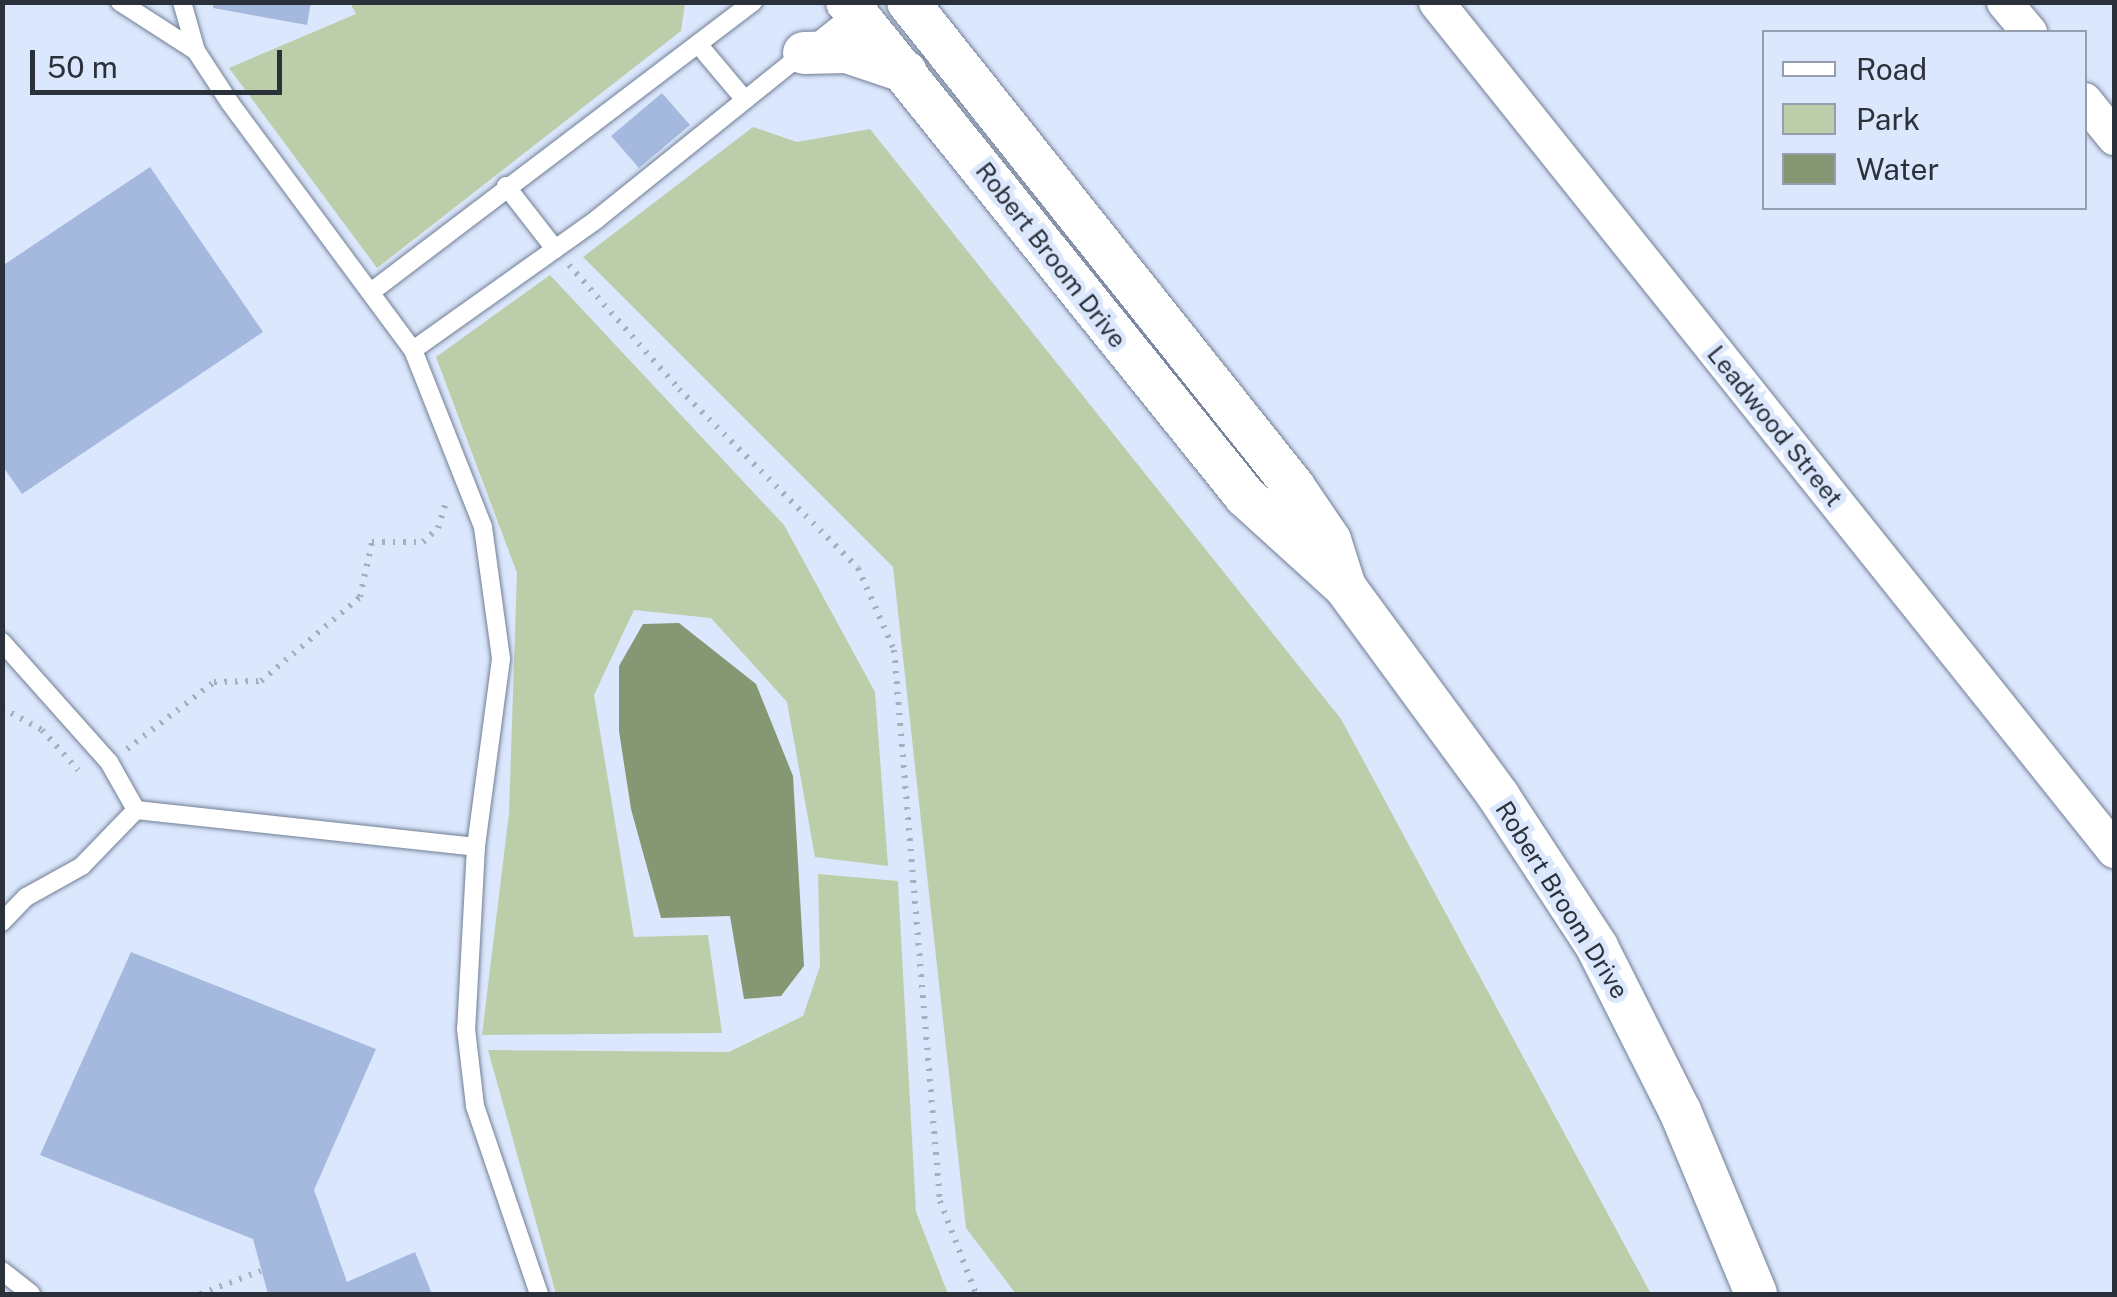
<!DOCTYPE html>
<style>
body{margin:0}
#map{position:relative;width:2117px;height:1297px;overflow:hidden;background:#dbe7fc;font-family:"Public Sans",sans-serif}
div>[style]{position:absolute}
.green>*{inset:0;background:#bbcea9}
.water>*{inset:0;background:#869873}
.building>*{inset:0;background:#a4b9dd}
.path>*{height:6px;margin-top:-3px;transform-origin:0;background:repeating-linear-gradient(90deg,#a5afc1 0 2.5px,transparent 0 10.5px)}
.roads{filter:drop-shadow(0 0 2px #717e95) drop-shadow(0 0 2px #717e95)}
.service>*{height:18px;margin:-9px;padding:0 9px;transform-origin:9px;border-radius:9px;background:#fff}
.minor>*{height:35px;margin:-17.5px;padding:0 17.5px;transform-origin:17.5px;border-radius:17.5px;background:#fff}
.tertiary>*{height:42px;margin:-21px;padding:0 21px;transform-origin:21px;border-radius:21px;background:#fff}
span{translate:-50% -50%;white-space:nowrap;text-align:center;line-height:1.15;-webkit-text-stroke:10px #dbe7fc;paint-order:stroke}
.street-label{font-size:25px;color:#2b313b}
.frame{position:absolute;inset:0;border:5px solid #2b313b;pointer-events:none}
.legend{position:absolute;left:1762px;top:30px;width:325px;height:180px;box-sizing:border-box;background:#dbe7fc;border:2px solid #959eaf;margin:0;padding:12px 18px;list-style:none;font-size:30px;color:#2b313b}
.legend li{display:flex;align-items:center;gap:20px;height:50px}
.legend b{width:50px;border:2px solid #959eaf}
.scale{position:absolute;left:30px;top:50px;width:252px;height:45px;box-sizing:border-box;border:5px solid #2b313b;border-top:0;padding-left:12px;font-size:30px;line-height:35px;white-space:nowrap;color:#2b313b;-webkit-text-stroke:8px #dbe7fc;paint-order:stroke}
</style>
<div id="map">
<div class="green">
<i style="clip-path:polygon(350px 3px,685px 3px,681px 31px,377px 268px,229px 68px,356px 14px)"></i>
<i style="clip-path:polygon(753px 127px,797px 142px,870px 129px,1341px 719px,1651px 1294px,1016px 1294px,966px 1228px,893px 567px,583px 257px)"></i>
<i style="clip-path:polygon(550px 275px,784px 525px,875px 692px,888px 866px,815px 857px,787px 702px,711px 618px,634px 610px,594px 695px,634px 937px,708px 935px,722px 1033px,482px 1035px,509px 813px,517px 573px,436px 357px)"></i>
<i style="clip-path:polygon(818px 874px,898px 881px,916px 1212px,948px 1294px,556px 1294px,488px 1050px,729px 1052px,803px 1016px,820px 966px)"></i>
</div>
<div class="water">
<i style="clip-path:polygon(679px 623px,756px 684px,793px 776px,804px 966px,781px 996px,744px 999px,730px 916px,661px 918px,631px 809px,619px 731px,619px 666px,643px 624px)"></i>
</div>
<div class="building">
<i style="clip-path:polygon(214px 2px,311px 2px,307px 25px,213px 8px)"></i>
<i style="clip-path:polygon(662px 93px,690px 125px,639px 168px,611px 136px)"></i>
<i style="clip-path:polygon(150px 167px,263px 332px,22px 494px,2px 465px,2px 266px)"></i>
<i style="clip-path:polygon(131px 952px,376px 1049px,314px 1190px,347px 1282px,415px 1252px,432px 1294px,268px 1294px,253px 1239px,40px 1155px)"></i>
</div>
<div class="path">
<i style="left:569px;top:265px;width:166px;rotate:48.4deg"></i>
<i style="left:679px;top:389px;width:253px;rotate:45deg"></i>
<i style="left:858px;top:568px;width:90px;rotate:66.3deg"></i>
<i style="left:894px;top:650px;width:553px;rotate:85.23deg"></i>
<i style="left:940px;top:1201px;width:100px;rotate:68.8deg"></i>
<i style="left:2px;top:708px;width:46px;rotate:28.8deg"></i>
<i style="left:42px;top:730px;width:54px;rotate:48deg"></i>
<i style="left:127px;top:749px;width:110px;rotate:-37.6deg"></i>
<i style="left:214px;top:682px;width:47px;rotate:-1.2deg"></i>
<i style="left:261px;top:681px;width:130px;rotate:-40.3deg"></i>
<i style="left:360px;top:597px;width:56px;rotate:-77.7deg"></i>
<i style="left:372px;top:542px;width:51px"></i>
<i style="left:423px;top:542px;width:21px;rotate:-43deg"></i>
<i style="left:438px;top:528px;width:30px;rotate:-73deg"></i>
<i style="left:200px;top:1294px;width:65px;rotate:-20.7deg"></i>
</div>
<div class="roads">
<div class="service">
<i style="left:120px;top:2px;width:90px;rotate:32.8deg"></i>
<i style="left:182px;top:2px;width:51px;rotate:74.1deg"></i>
<i style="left:196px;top:51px;width:62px;rotate:56.8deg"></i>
<i style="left:230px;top:103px;width:307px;rotate:53.5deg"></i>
<i style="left:413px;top:350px;width:190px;rotate:68.4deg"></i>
<i style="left:483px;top:527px;width:133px;rotate:82.2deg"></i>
<i style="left:501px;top:659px;width:190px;rotate:97.6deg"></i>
<i style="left:476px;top:847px;width:182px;rotate:93.1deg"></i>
<i style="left:466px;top:1029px;width:78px;rotate:83.3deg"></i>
<i style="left:475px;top:1106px;width:199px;rotate:71.2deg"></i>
<i style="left:698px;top:44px;width:73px;rotate:50deg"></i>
<i style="left:506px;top:186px;width:80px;rotate:52.1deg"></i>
<i style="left:371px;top:292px;width:480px;rotate:-37.2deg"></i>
<i style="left:413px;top:350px;width:226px;rotate:-35.4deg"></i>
<i style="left:597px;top:219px;width:330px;rotate:-38.8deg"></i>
<i style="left:2px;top:642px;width:161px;rotate:48.3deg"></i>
<i style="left:109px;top:762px;width:55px;rotate:60.6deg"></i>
<i style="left:136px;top:810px;width:78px;rotate:134deg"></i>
<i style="left:82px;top:866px;width:64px;rotate:151deg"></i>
<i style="left:26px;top:897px;width:35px;rotate:134deg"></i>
<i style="left:136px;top:810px;width:342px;rotate:6.2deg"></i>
<i style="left:2px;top:1271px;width:37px;rotate:38deg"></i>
</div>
<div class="minor">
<i style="left:1436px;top:2px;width:1086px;rotate:51.36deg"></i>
<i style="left:2004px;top:2px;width:39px;rotate:50deg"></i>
<i style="left:2084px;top:100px;width:48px;rotate:51deg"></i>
</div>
<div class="tertiary">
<i style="left:847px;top:2px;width:634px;rotate:51.14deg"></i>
<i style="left:1245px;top:496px;width:135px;rotate:42.3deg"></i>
<i style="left:1345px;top:587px;width:260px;rotate:53.7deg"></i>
<i style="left:1499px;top:797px;width:179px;rotate:56.8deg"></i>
<i style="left:1597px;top:947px;width:184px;rotate:63.2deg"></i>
<i style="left:1680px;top:1111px;width:198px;rotate:67.4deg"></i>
<i style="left:908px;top:2px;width:620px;rotate:51.48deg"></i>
<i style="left:1294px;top:487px;width:64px;rotate:55.8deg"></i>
<i style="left:1330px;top:540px;width:49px;rotate:72.3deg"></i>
<i style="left:804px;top:53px;width:43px;rotate:-1.3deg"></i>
<i style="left:847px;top:52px;width:62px;rotate:18.7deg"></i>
</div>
</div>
<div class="street-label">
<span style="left:1051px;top:255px;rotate:52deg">Robert Broom Drive</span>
<span style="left:1775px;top:426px;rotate:51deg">Leadwood Street</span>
<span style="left:1562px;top:900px;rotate:58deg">Robert Broom Drive</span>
</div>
<div class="frame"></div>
<ul class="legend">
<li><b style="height:12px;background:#fff"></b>Road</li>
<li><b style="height:28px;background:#bbcea9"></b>Park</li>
<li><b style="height:28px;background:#869873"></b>Water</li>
</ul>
<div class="scale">50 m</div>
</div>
